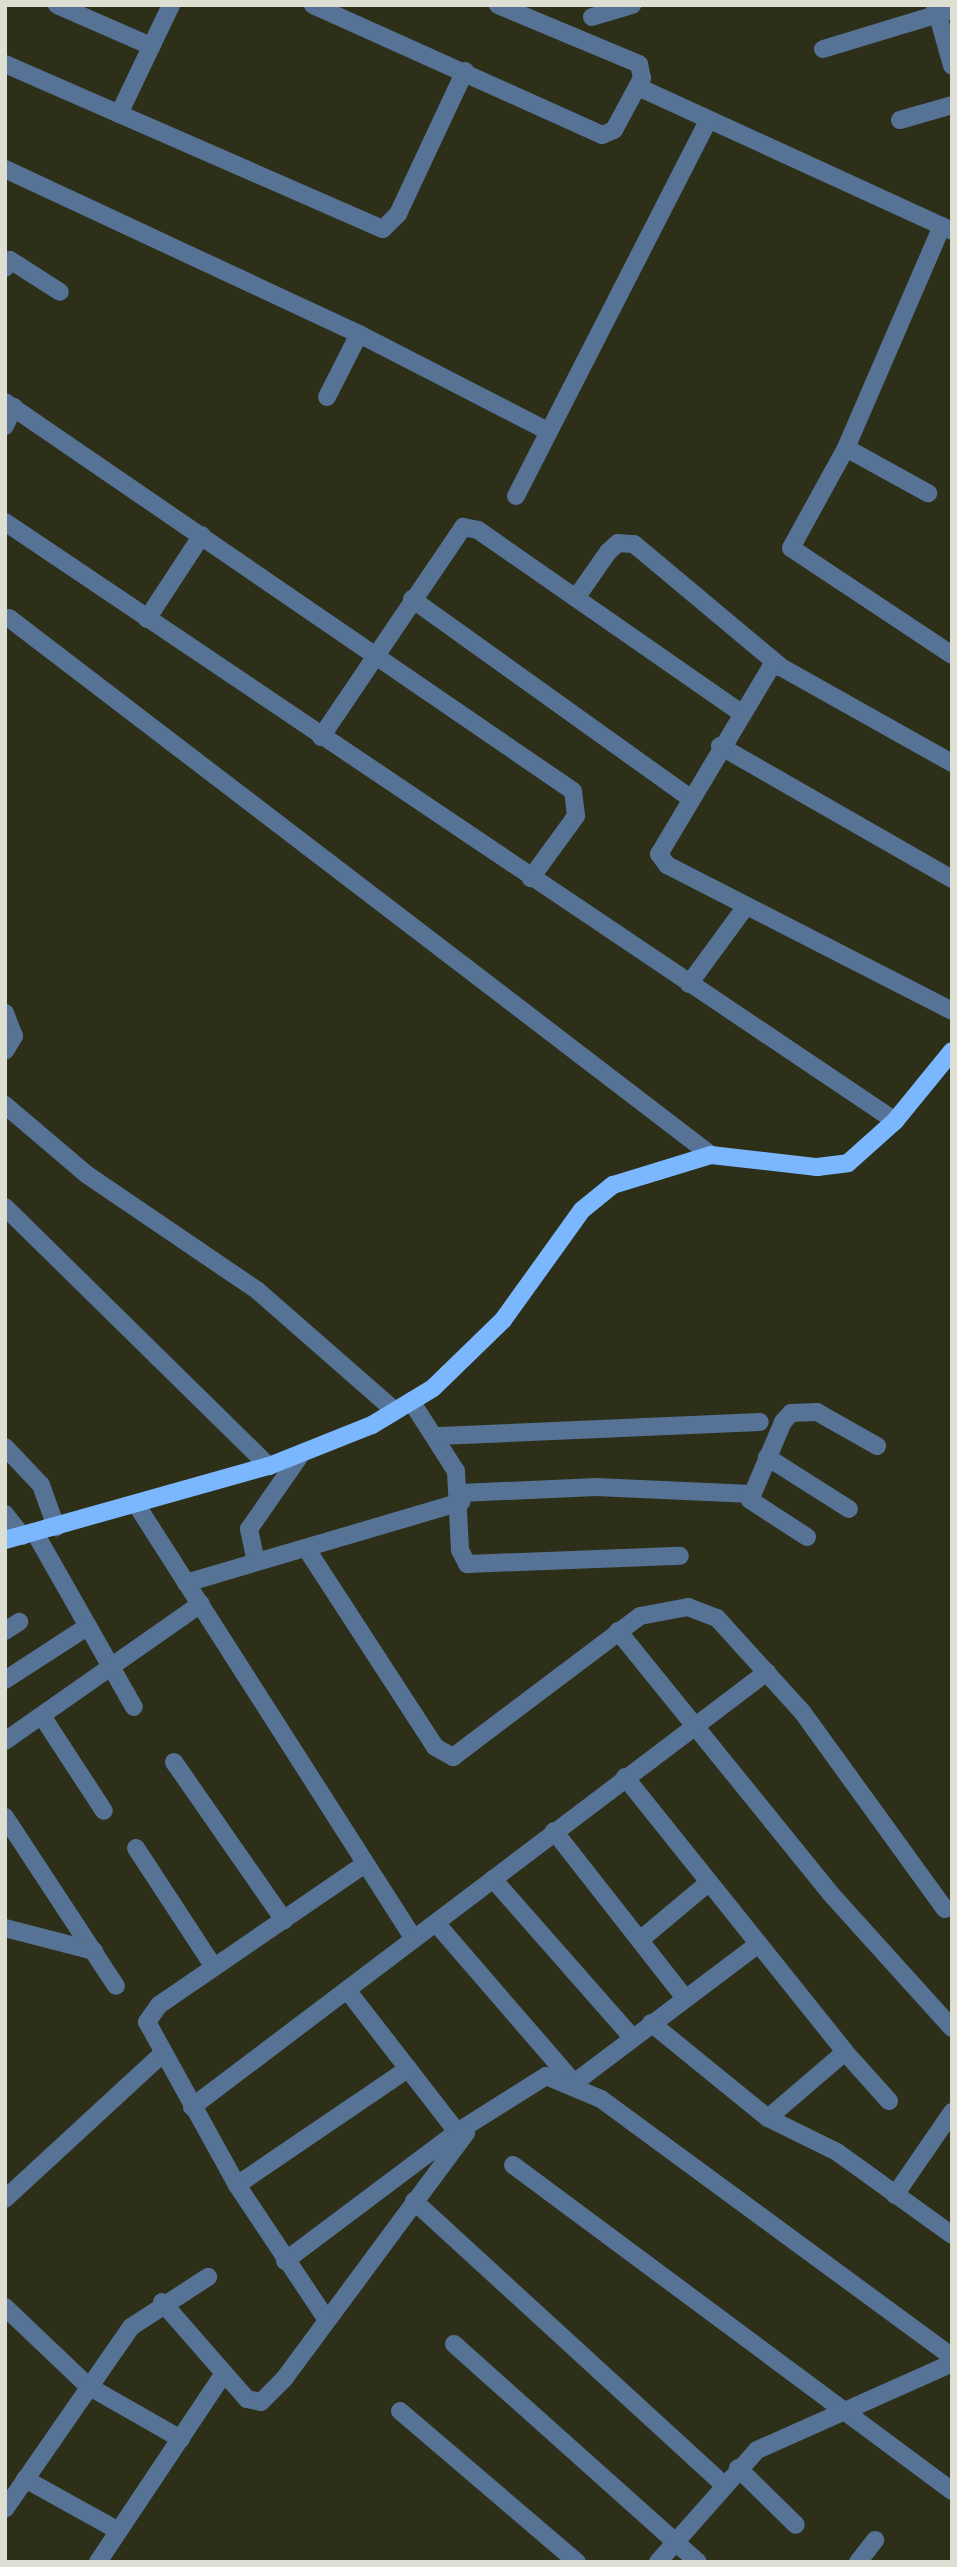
<!DOCTYPE html>
<style>
body{margin:0}
#map{position:relative;width:957px;height:2567px;overflow:hidden;background:#2d2f19;font-family:"Golos Text",sans-serif}
div>[style]{position:absolute}
.minor>*{height:18px;margin:-9px;padding:0 9px;transform-origin:9px;border-radius:9px;background:#567395}
.major>*{height:18px;margin:-9px;padding:0 9px;transform-origin:9px;border-radius:9px;background:#7ab7ff}
span{translate:-50% -50%;white-space:nowrap;text-align:center;line-height:1.15;-webkit-text-stroke:5px #15160d;paint-order:stroke}
.frame{position:absolute;inset:0;border:7px solid #dddfd2;pointer-events:none}
</style>
<div id="map">
<div class="minor">
<i style="left:57px;top:5px;width:103px;rotate:23.6deg"></i>
<i style="left:313px;top:5px;width:317px;rotate:24.2deg"></i>
<i style="left:602px;top:135px;width:13px;rotate:-23deg"></i>
<i style="left:614px;top:130px;width:59px;rotate:-61.7deg"></i>
<i style="left:642px;top:78px;width:14px;rotate:-102deg"></i>
<i style="left:639px;top:64px;width:153px;rotate:-157.3deg"></i>
<i style="left:935px;top:5px;width:63px;rotate:74.4deg"></i>
<i style="left:592px;top:17px;width:42px;rotate:-16.7deg"></i>
<i style="left:823px;top:49px;width:135px;rotate:-16.8deg"></i>
<i style="left:5px;top:64px;width:412px;rotate:23.6deg"></i>
<i style="left:383px;top:229px;width:21px;rotate:-45deg"></i>
<i style="left:398px;top:214px;width:158px;rotate:-64.9deg"></i>
<i style="left:638px;top:87px;width:345px;rotate:24.6deg"></i>
<i style="left:119px;top:114px;width:121px;rotate:-64.5deg"></i>
<i style="left:900px;top:120px;width:54px;rotate:-16.1deg"></i>
<i style="left:5px;top:169px;width:391px;rotate:25deg"></i>
<i style="left:359px;top:334px;width:212px;rotate:27.2deg"></i>
<i style="left:942px;top:226px;width:242px;rotate:113.4deg"></i>
<i style="left:846px;top:448px;width:114px;rotate:118.8deg"></i>
<i style="left:791px;top:548px;width:193px;rotate:33.6deg"></i>
<i style="left:5px;top:268px;width:9px;rotate:-58deg"></i>
<i style="left:10px;top:260px;width:59px;rotate:32.6deg"></i>
<i style="left:327px;top:397px;width:71px;rotate:-63.1deg"></i>
<i style="left:5px;top:402px;width:688px;rotate:34.41deg"></i>
<i style="left:573px;top:791px;width:25px;rotate:83deg"></i>
<i style="left:576px;top:816px;width:77px;rotate:126deg"></i>
<i style="left:5px;top:426px;width:21px;rotate:-65deg"></i>
<i style="left:846px;top:448px;width:94px;rotate:28.8deg"></i>
<i style="left:516px;top:496px;width:422px;rotate:-62.9deg"></i>
<i style="left:5px;top:522px;width:1073px;rotate:33.94deg"></i>
<i style="left:576px;top:598px;width:56px;rotate:-55.2deg"></i>
<i style="left:608px;top:552px;width:13px;rotate:-42deg"></i>
<i style="left:618px;top:543px;width:16px;rotate:4deg"></i>
<i style="left:634px;top:544px;width:192px;rotate:39.9deg"></i>
<i style="left:412px;top:599px;width:340px;rotate:35.6deg"></i>
<i style="left:9px;top:618px;width:884px;rotate:37.41deg"></i>
<i style="left:147px;top:619px;width:100px;rotate:-56.8deg"></i>
<i style="left:321px;top:737px;width:254px;rotate:-55.9deg"></i>
<i style="left:463px;top:527px;width:15px;rotate:11deg"></i>
<i style="left:478px;top:530px;width:319px;rotate:34.8deg"></i>
<i style="left:720px;top:746px;width:267px;rotate:29.8deg"></i>
<i style="left:952px;top:763px;width:196px;rotate:-150.7deg"></i>
<i style="left:781px;top:667px;width:10px;rotate:180deg"></i>
<i style="left:771px;top:667px;width:218px;rotate:120.9deg"></i>
<i style="left:659px;top:854px;width:14px;rotate:54deg"></i>
<i style="left:667px;top:865px;width:320px;rotate:27.1deg"></i>
<i style="left:689px;top:984px;width:97px;rotate:-53.8deg"></i>
<i style="left:5px;top:1013px;width:25px;rotate:69deg"></i>
<i style="left:14px;top:1036px;width:17px;rotate:121deg"></i>
<i style="left:5px;top:1105px;width:106px;rotate:40.4deg"></i>
<i style="left:86px;top:1174px;width:208px;rotate:34.2deg"></i>
<i style="left:258px;top:1291px;width:182px;rotate:41.2deg"></i>
<i style="left:5px;top:1207px;width:370px;rotate:44.5deg"></i>
<i style="left:411px;top:1401px;width:83px;rotate:57.3deg"></i>
<i style="left:456px;top:1471px;width:79px;rotate:87.1deg"></i>
<i style="left:460px;top:1550px;width:16px;rotate:63deg"></i>
<i style="left:467px;top:1564px;width:213px;rotate:-2.2deg"></i>
<i style="left:439px;top:1436px;width:321px;rotate:-2.5deg"></i>
<i style="left:5px;top:1447px;width:52px;rotate:46.5deg"></i>
<i style="left:41px;top:1485px;width:45px;rotate:70.3deg"></i>
<i style="left:767px;top:1457px;width:97px;rotate:32.4deg"></i>
<i style="left:460px;top:1493px;width:136px;rotate:-2.5deg"></i>
<i style="left:596px;top:1487px;width:156px;rotate:2.6deg"></i>
<i style="left:136px;top:1504px;width:516px;rotate:57.42deg"></i>
<i style="left:5px;top:1514px;width:28px;rotate:52deg"></i>
<i style="left:35px;top:1533px;width:200px;rotate:60.4deg"></i>
<i style="left:807px;top:1537px;width:68px;rotate:-147deg"></i>
<i style="left:750px;top:1500px;width:85px;rotate:-67.1deg"></i>
<i style="left:783px;top:1422px;width:12px;rotate:-48deg"></i>
<i style="left:791px;top:1413px;width:26px;rotate:-2deg"></i>
<i style="left:817px;top:1412px;width:69px;rotate:29.5deg"></i>
<i style="left:306px;top:1548px;width:237px;rotate:57deg"></i>
<i style="left:435px;top:1747px;width:21px;rotate:29deg"></i>
<i style="left:453px;top:1757px;width:234px;rotate:-37deg"></i>
<i style="left:640px;top:1616px;width:49px;rotate:-10.6deg"></i>
<i style="left:688px;top:1607px;width:31px;rotate:21deg"></i>
<i style="left:717px;top:1618px;width:128px;rotate:47.8deg"></i>
<i style="left:803px;top:1713px;width:242px;rotate:54.1deg"></i>
<i style="left:256px;top:1562px;width:34px;rotate:-102deg"></i>
<i style="left:249px;top:1529px;width:88px;rotate:-55.2deg"></i>
<i style="left:186px;top:1583px;width:287px;rotate:-16.4deg"></i>
<i style="left:5px;top:1631px;width:17px;rotate:-33deg"></i>
<i style="left:618px;top:1631px;width:337px;rotate:51deg"></i>
<i style="left:830px;top:1893px;width:182px;rotate:47.9deg"></i>
<i style="left:5px;top:1680px;width:99px;rotate:-33deg"></i>
<i style="left:42px;top:1716px;width:113px;rotate:56.9deg"></i>
<i style="left:5px;top:1741px;width:239px;rotate:-35deg"></i>
<i style="left:174px;top:1762px;width:193px;rotate:55.2deg"></i>
<i style="left:625px;top:1777px;width:352px;rotate:51.3deg"></i>
<i style="left:5px;top:1817px;width:202px;rotate:56.7deg"></i>
<i style="left:554px;top:1831px;width:212px;rotate:51.9deg"></i>
<i style="left:136px;top:1848px;width:142px;rotate:56.8deg"></i>
<i style="left:493px;top:1879px;width:210px;rotate:48.7deg"></i>
<i style="left:436px;top:1923px;width:211px;rotate:49.2deg"></i>
<i style="left:574px;top:2083px;width:228px;rotate:-37deg"></i>
<i style="left:5px;top:1928px;width:92px;rotate:14.5deg"></i>
<i style="left:640px;top:1940px;width:87px;rotate:-39.9deg"></i>
<i style="left:347px;top:1990px;width:180px;rotate:52.2deg"></i>
<i style="left:651px;top:2023px;width:151px;rotate:39.1deg"></i>
<i style="left:768px;top:2118px;width:77px;rotate:26.2deg"></i>
<i style="left:837px;top:2152px;width:142px;rotate:35.8deg"></i>
<i style="left:192px;top:2107px;width:721px;rotate:-37.11deg"></i>
<i style="left:768px;top:2118px;width:101px;rotate:-40.6deg"></i>
<i style="left:845px;top:2052px;width:66px;rotate:48.1deg"></i>
<i style="left:513px;top:2165px;width:547px;rotate:36.6deg"></i>
<i style="left:237px;top:2185px;width:207px;rotate:-34.2deg"></i>
<i style="left:895px;top:2195px;width:101px;rotate:-55.5deg"></i>
<i style="left:5px;top:2199px;width:214px;rotate:-42.7deg"></i>
<i style="left:414px;top:2201px;width:418px;rotate:42.5deg"></i>
<i style="left:285px;top:2261px;width:215px;rotate:-36.9deg"></i>
<i style="left:457px;top:2132px;width:105px;rotate:-32.2deg"></i>
<i style="left:546px;top:2076px;width:60px;rotate:22.7deg"></i>
<i style="left:601px;top:2099px;width:436px;rotate:36.3deg"></i>
<i style="left:162px;top:2302px;width:129px;rotate:48.8deg"></i>
<i style="left:247px;top:2399px;width:14px;rotate:12deg"></i>
<i style="left:261px;top:2402px;width:33px;rotate:-45deg"></i>
<i style="left:284px;top:2379px;width:306px;rotate:-53.5deg"></i>
<i style="left:5px;top:2307px;width:115px;rotate:43.6deg"></i>
<i style="left:88px;top:2386px;width:107px;rotate:29.7deg"></i>
<i style="left:325px;top:2317px;width:159px;rotate:-123.7deg"></i>
<i style="left:237px;top:2185px;width:186px;rotate:-118.9deg"></i>
<i style="left:147px;top:2022px;width:21px;rotate:-55deg"></i>
<i style="left:159px;top:2005px;width:250px;rotate:-34.4deg"></i>
<i style="left:454px;top:2344px;width:327px;rotate:41.8deg"></i>
<i style="left:400px;top:2411px;width:233px;rotate:40.5deg"></i>
<i style="left:738px;top:2468px;width:81px;rotate:44.5deg"></i>
<i style="left:25px;top:2479px;width:107px;rotate:29deg"></i>
<i style="left:5px;top:2509px;width:221px;rotate:-55.3deg"></i>
<i style="left:131px;top:2327px;width:92px;rotate:-33deg"></i>
<i style="left:98px;top:2562px;width:227px;rotate:-56.3deg"></i>
<i style="left:658px;top:2562px;width:149px;rotate:-48.5deg"></i>
<i style="left:757px;top:2450px;width:214px;rotate:-24deg"></i>
<i style="left:858px;top:2562px;width:28px;rotate:-52deg"></i>
</div>
<div class="major">
<i style="left:5px;top:1540px;width:274px;rotate:-15.7deg"></i>
<i style="left:269px;top:1466px;width:111px;rotate:-21.7deg"></i>
<i style="left:372px;top:1425px;width:71px;rotate:-31.2deg"></i>
<i style="left:433px;top:1388px;width:98px;rotate:-44.2deg"></i>
<i style="left:503px;top:1320px;width:135px;rotate:-54.3deg"></i>
<i style="left:582px;top:1210px;width:40px;rotate:-39deg"></i>
<i style="left:613px;top:1185px;width:102px;rotate:-17deg"></i>
<i style="left:711px;top:1155px;width:107px;rotate:6.5deg"></i>
<i style="left:817px;top:1167px;width:31px;rotate:-7deg"></i>
<i style="left:848px;top:1163px;width:63px;rotate:-41.8deg"></i>
<i style="left:895px;top:1121px;width:90px;rotate:-50.8deg"></i>
</div>
<div class="frame"></div>
</div>
